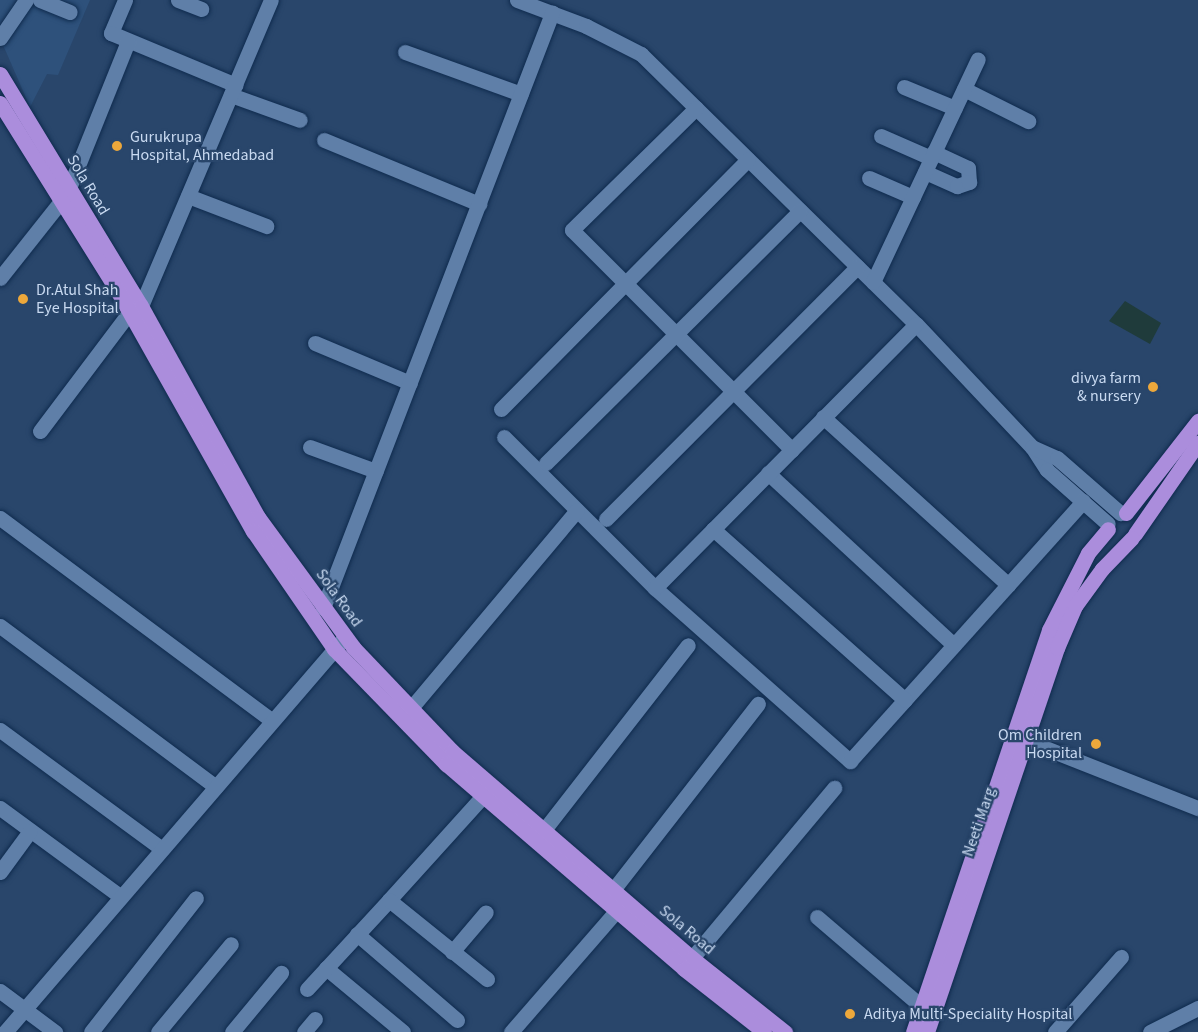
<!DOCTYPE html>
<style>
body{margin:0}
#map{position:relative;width:1198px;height:1032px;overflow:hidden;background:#29466b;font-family:"Source Sans 3",sans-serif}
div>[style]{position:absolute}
.built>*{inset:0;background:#2e517b}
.water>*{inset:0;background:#1f3b3b}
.roads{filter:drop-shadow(0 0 2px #0f2b4e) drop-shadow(0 0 2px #0f2b4e)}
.minor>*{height:15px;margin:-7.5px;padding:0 7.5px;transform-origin:7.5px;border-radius:7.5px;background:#5f7fa8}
.major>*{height:15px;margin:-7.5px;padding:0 7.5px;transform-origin:7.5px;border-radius:7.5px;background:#ab8ddc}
.dots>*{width:16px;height:16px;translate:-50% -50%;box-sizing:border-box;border:3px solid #29466b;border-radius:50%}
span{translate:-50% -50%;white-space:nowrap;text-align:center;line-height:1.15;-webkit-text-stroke:4.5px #29466b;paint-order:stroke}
.poi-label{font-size:16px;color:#c9daf1}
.left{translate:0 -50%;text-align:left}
.right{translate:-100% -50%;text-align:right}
.street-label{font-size:16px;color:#c9daf1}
</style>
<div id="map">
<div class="built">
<i style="clip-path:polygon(0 0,90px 0,58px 75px,47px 74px,30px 107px,0 38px)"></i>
</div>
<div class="water">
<i style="clip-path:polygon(1125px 301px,1161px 323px,1150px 344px,1109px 321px)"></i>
</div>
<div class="roads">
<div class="minor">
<i style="left:40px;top:0;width:32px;rotate:22deg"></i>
<i style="left:125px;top:0;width:36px;rotate:113deg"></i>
<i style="left:111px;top:33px;width:135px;rotate:22.6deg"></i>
<i style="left:178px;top:0;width:25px;rotate:21deg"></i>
<i style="left:517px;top:0;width:74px;rotate:20.6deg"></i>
<i style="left:586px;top:26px;width:62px;rotate:27deg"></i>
<i style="left:641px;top:54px;width:385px;rotate:44.5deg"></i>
<i style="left:916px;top:324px;width:169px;rotate:46.7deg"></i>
<i style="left:1032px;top:447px;width:27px;rotate:57deg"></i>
<i style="left:1047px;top:470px;width:81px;rotate:41.5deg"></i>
<i style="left:0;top:38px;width:46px;rotate:-55.6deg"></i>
<i style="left:405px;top:52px;width:123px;rotate:19.9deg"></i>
<i style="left:904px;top:87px;width:55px;rotate:22.4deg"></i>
<i style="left:964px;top:89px;width:72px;rotate:26.6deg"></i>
<i style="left:231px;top:95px;width:73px;rotate:19.9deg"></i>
<i style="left:696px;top:108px;width:174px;rotate:135.5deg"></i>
<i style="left:572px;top:230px;width:311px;rotate:45deg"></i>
<i style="left:881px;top:136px;width:55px;rotate:23.7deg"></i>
<i style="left:324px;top:140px;width:168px;rotate:22.4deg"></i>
<i style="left:925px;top:172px;width:35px;rotate:24deg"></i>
<i style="left:957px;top:186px;width:13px;rotate:-18deg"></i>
<i style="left:969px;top:182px;width:14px;rotate:-94deg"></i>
<i style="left:968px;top:168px;width:38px;rotate:-155deg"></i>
<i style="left:869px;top:178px;width:48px;rotate:23.4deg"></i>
<i style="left:69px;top:188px;width:158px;rotate:-68.1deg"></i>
<i style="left:188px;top:196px;width:84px;rotate:21deg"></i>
<i style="left:0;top:278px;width:98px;rotate:-51.6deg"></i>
<i style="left:873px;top:282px;width:246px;rotate:-64.8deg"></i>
<i style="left:141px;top:306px;width:332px;rotate:-67deg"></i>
<i style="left:315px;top:343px;width:103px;rotate:22.8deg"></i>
<i style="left:501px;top:409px;width:351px;rotate:-45.3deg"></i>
<i style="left:823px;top:417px;width:250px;rotate:42.2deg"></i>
<i style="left:40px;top:431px;width:148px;rotate:-53deg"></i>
<i style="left:504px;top:437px;width:214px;rotate:45deg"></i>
<i style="left:655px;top:588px;width:261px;rotate:41.6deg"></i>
<i style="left:850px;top:761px;width:349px;rotate:-48.1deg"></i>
<i style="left:310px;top:447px;width:70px;rotate:20deg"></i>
<i style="left:1032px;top:447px;width:27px;rotate:24deg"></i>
<i style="left:1057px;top:458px;width:84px;rotate:41.1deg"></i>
<i style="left:546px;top:463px;width:358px;rotate:-44.8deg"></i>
<i style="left:768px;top:473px;width:253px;rotate:42.8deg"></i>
<i style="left:0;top:518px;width:339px;rotate:36.7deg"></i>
<i style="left:606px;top:519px;width:356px;rotate:-45.1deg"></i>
<i style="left:713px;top:529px;width:257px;rotate:41.7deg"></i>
<i style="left:655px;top:588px;width:371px;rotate:-45.3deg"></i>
<i style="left:323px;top:608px;width:638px;rotate:-68.95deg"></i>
<i style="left:0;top:626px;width:269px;rotate:36.7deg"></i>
<i style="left:411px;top:708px;width:258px;rotate:-50deg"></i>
<i style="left:0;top:730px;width:201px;rotate:36.3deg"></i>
<i style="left:1025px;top:740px;width:186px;rotate:21.5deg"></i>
<i style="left:0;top:808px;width:150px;rotate:36.3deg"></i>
<i style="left:544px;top:830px;width:234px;rotate:-52.1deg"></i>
<i style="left:0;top:872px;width:51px;rotate:-53.8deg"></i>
<i style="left:613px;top:890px;width:236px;rotate:-52.1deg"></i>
<i style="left:389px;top:900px;width:140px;rotate:-47.9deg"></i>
<i style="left:817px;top:917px;width:137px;rotate:40.6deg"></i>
<i style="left:357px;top:934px;width:132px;rotate:40.7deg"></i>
<i style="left:452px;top:952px;width:52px;rotate:-49.6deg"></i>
<i style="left:692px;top:958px;width:222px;rotate:-50.1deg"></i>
<i style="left:326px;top:968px;width:100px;rotate:39.7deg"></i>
<i style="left:307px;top:989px;width:121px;rotate:-47.3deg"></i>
<i style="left:389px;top:900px;width:126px;rotate:38.9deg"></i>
<i style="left:0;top:991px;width:69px;rotate:36.7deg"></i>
<i style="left:5px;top:1032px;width:521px;rotate:-49.28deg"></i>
<i style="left:91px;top:1032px;width:170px;rotate:-51.9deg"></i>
<i style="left:158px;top:1032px;width:114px;rotate:-50.3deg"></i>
<i style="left:232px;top:1032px;width:77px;rotate:-50.3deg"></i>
<i style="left:304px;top:1032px;width:17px;rotate:-50deg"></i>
<i style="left:511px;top:1032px;width:160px;rotate:-49deg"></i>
<i style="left:1055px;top:1032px;width:100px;rotate:-48.7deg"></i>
<i style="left:1150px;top:1032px;width:54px;rotate:-26.6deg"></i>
</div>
<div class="major">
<i style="left:0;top:74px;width:271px;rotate:58.7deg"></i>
<i style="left:141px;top:306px;width:241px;rotate:61deg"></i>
<i style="left:258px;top:517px;width:161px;rotate:53.8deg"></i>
<i style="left:353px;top:647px;width:144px;rotate:46.4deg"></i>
<i style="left:452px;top:751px;width:317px;rotate:40.8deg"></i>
<i style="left:692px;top:958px;width:119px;rotate:38.5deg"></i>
<i style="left:0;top:103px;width:221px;rotate:58deg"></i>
<i style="left:117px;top:290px;width:277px;rotate:60.6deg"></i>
<i style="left:253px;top:531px;width:143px;rotate:55.5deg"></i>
<i style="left:334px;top:649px;width:161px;rotate:45.8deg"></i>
<i style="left:446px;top:764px;width:314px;rotate:40.7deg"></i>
<i style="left:684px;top:969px;width:102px;rotate:38.2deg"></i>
<i style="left:1126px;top:513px;width:117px;rotate:-52deg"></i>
<i style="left:1135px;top:534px;width:111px;rotate:-55.3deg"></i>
<i style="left:913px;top:1032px;width:424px;rotate:-71.3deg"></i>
<i style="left:1049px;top:630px;width:86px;rotate:-63.1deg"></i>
<i style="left:1088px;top:553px;width:31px;rotate:-50deg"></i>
<i style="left:927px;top:1032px;width:405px;rotate:-71.3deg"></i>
<i style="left:1057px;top:648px;width:46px;rotate:-66.8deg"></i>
<i style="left:1075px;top:606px;width:46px;rotate:-53.9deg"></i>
<i style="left:1102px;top:569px;width:43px;rotate:-45.9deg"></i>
</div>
</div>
<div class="dots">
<i style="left:117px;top:146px;background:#eda83b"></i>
<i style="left:23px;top:299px;background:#eda83b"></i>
<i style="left:1153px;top:387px;background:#eda83b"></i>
<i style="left:1096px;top:744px;background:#eda83b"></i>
<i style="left:850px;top:1014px;background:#eda83b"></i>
</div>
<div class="poi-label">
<span class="left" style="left:130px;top:146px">Gurukrupa<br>Hospital, Ahmedabad</span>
<span class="left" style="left:36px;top:299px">Dr.Atul Shah<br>Eye Hospital</span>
<span class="right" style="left:1141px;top:387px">divya farm<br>&amp; nursery</span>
<span class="right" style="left:1082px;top:744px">Om Children<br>Hospital</span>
<span class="left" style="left:864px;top:1014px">Aditya Multi-Speciality Hospital</span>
</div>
<div class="street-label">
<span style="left:88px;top:185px;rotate:59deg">Sola Road</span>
<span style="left:339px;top:598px;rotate:54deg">Sola Road</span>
<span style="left:979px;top:822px;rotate:-71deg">Neeti Marg</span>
<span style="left:687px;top:930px;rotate:40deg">Sola Road</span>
</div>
</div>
